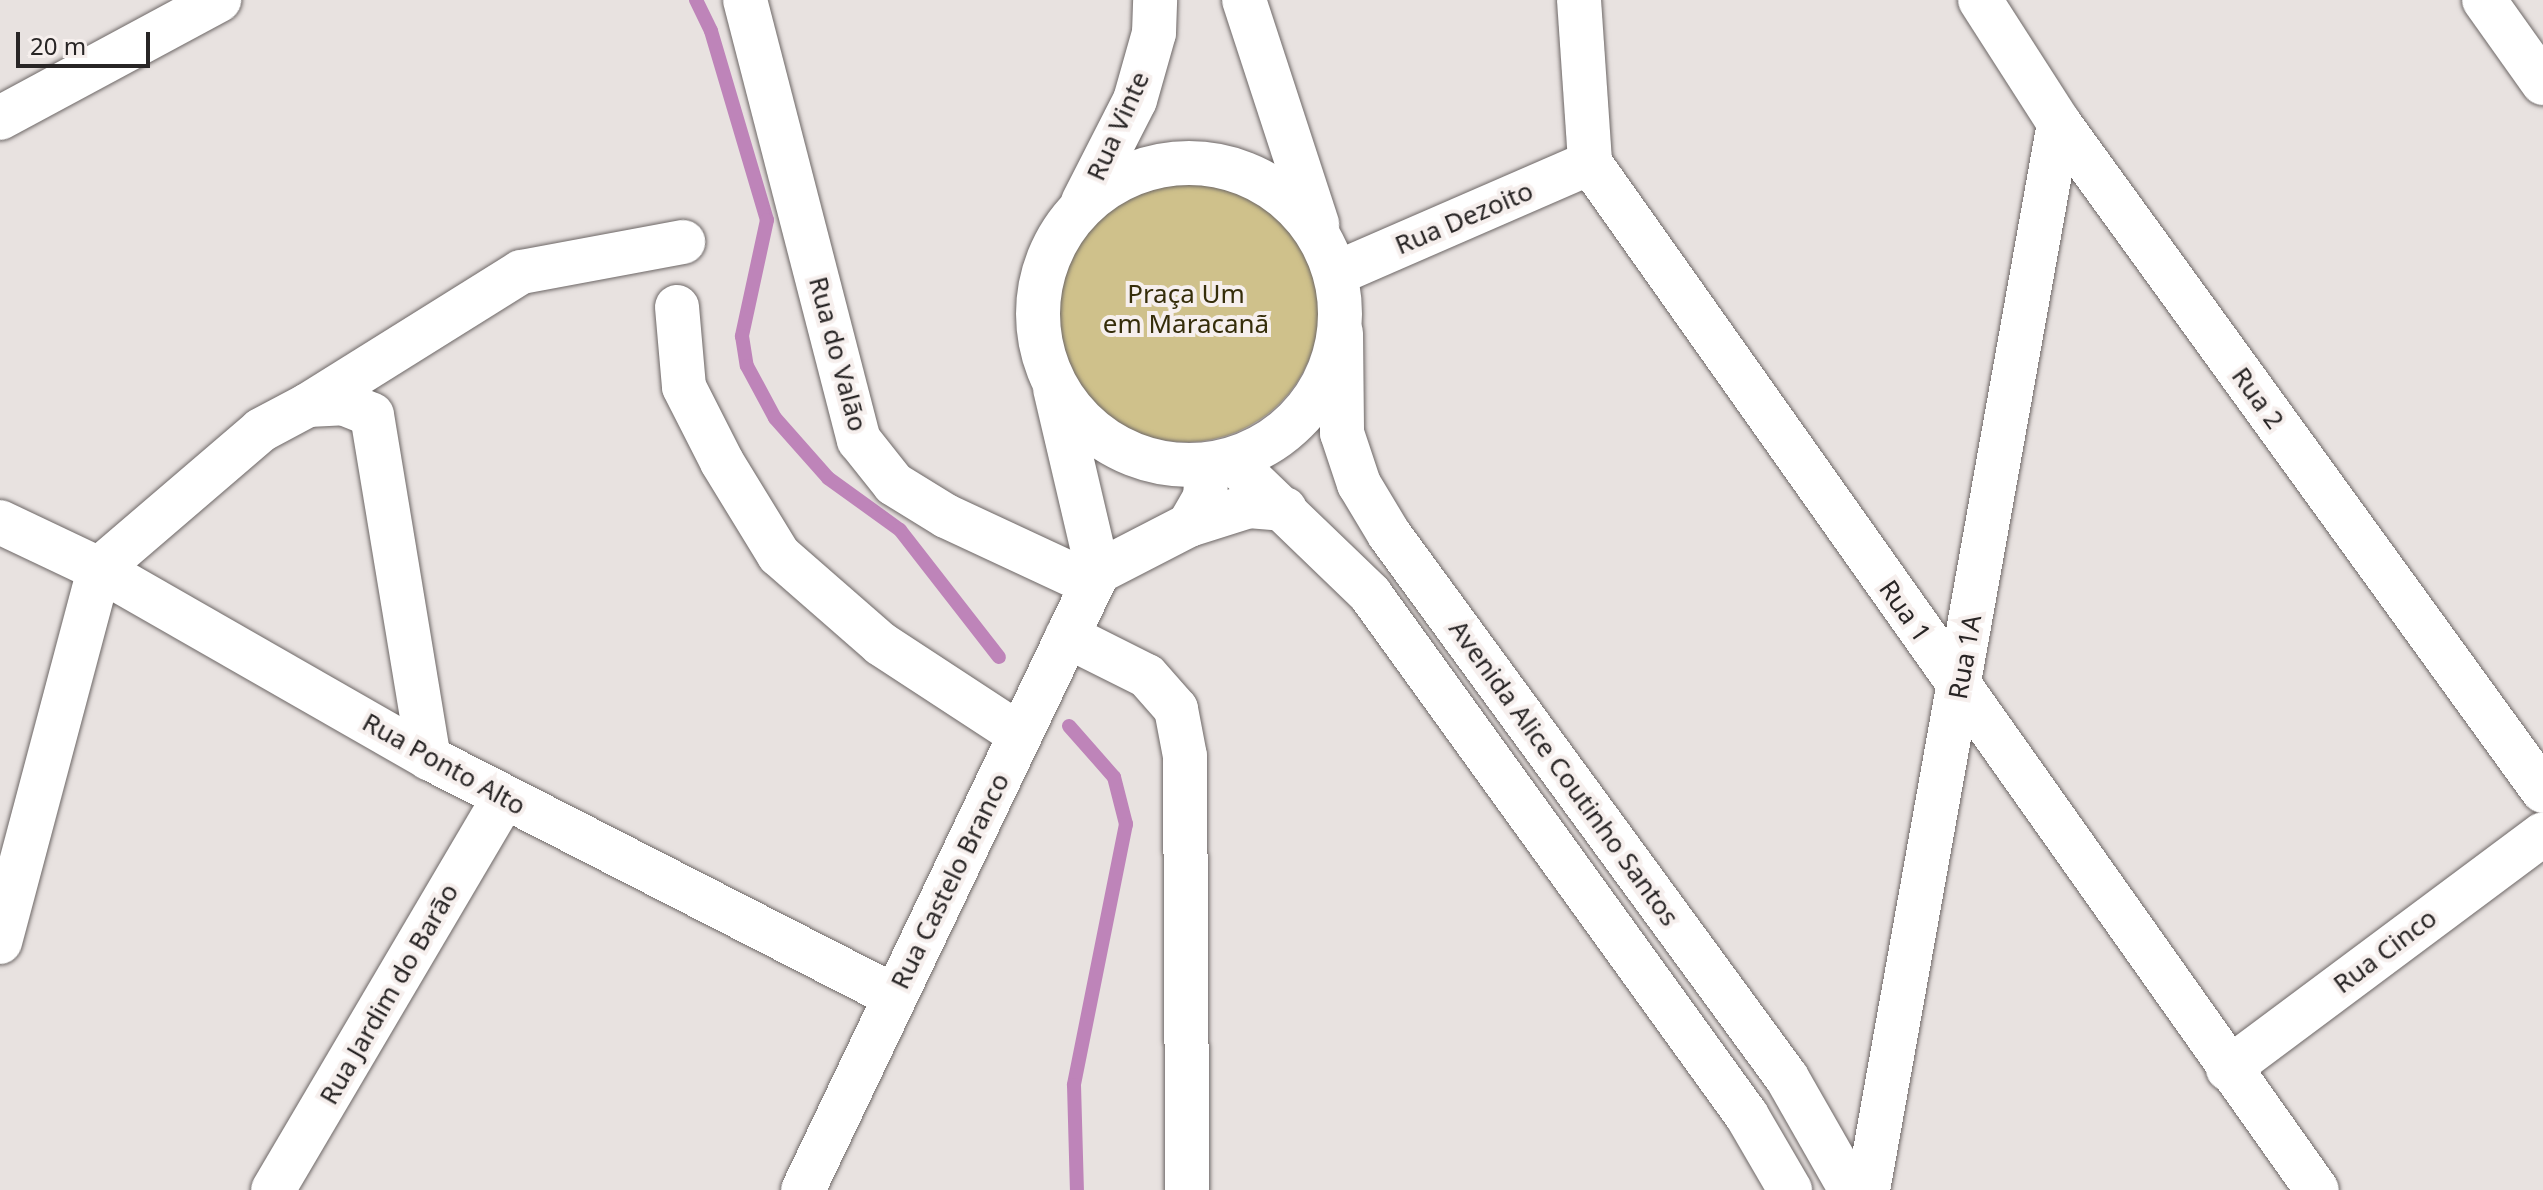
<!DOCTYPE html>
<meta charset="utf-8">
<style>
body{margin:0}
#map{position:relative;width:2543px;height:1190px;overflow:hidden;background:#e8e2e0;font-family:"Noto Sans",sans-serif}
div>[style]{position:absolute}
.green>*{inset:0;background:#cfc18b}
.round{border-radius:50%}
.stream>*{height:14px;margin:-7px;padding:0 7px;transform-origin:7px;border-radius:7px;background:#be84b9}
.roads{filter:drop-shadow(0 0 2px #6d6766) drop-shadow(0 0 2px #6d6766)}
.minor>*{height:44px;margin:-22px;padding:0 22px;transform-origin:22px;border-radius:22px;background:#fff}
.major>*{height:44px;margin:-22px;padding:0 22px;transform-origin:22px;border-radius:22px;background:#fff}
.major>.ring{margin:-22px;padding:0;box-sizing:content-box;background:none;border:44px solid #fff;border-radius:50%}
span{translate:-50% -50%;white-space:nowrap;text-align:center;line-height:1.15;-webkit-text-stroke:8px #f6efed;paint-order:stroke}
.street-label{font-size:26px;color:#282525}
.park-label{font-size:26px;color:#352d0a}
.scale{position:absolute;left:16px;top:32px;width:134px;height:36px;box-sizing:border-box;border:4px solid #282525;border-top:0;padding-left:10px;font-size:24px;line-height:28px;white-space:nowrap;color:#282525;-webkit-text-stroke:6px #f6efed;paint-order:stroke}
</style>
<div id="map">
<div class="green">
<i class="round" style="left:1053px;top:176px;width:266px;height:266px"></i>
</div>
<div class="stream">
<i style="left:696px;top:0;width:34px;rotate:64deg"></i>
<i style="left:711px;top:31px;width:197px;rotate:73.5deg"></i>
<i style="left:767px;top:220px;width:119px;rotate:102.2deg"></i>
<i style="left:742px;top:336px;width:30px;rotate:81deg"></i>
<i style="left:747px;top:366px;width:59px;rotate:61.7deg"></i>
<i style="left:775px;top:418px;width:80px;rotate:48.5deg"></i>
<i style="left:828px;top:478px;width:89px;rotate:35.8deg"></i>
<i style="left:900px;top:530px;width:161px;rotate:52.1deg"></i>
<i style="left:1069px;top:726px;width:68px;rotate:48.6deg"></i>
<i style="left:1114px;top:777px;width:49px;rotate:75.7deg"></i>
<i style="left:1126px;top:824px;width:266px;rotate:101.3deg"></i>
<i style="left:1074px;top:1085px;width:105px;rotate:88.4deg"></i>
</div>
<div class="roads">
<div class="minor">
<i style="left:745px;top:0;width:455px;rotate:75.5deg"></i>
<i style="left:859px;top:440px;width:56px;rotate:51.5deg"></i>
<i style="left:894px;top:484px;width:61px;rotate:31.6deg"></i>
<i style="left:946px;top:516px;width:161px;rotate:25deg"></i>
<i style="left:1579px;top:0;width:163px;rotate:86.1deg"></i>
<i style="left:1590px;top:163px;width:1258px;rotate:54.71deg"></i>
<i style="left:1980px;top:0;width:146px;rotate:57.3deg"></i>
<i style="left:2059px;top:123px;width:825px;rotate:54.07deg"></i>
<i style="left:2484px;top:0;width:102px;rotate:54.6deg"></i>
<i style="left:0;top:118px;width:249px;rotate:-28.3deg"></i>
<i style="left:1337px;top:273px;width:276px;rotate:-23.5deg"></i>
<i style="left:677px;top:307px;width:80px;rotate:85deg"></i>
<i style="left:684px;top:387px;width:84px;rotate:63.1deg"></i>
<i style="left:722px;top:462px;width:109px;rotate:58.5deg"></i>
<i style="left:779px;top:555px;width:135px;rotate:41.1deg"></i>
<i style="left:881px;top:644px;width:166px;rotate:33.2deg"></i>
<i style="left:308px;top:405px;width:251px;rotate:-32deg"></i>
<i style="left:521px;top:272px;width:165px;rotate:-10.5deg"></i>
<i style="left:0;top:522px;width:110px;rotate:25.4deg"></i>
<i style="left:99px;top:569px;width:380px;rotate:29.8deg"></i>
<i style="left:429px;top:758px;width:522px;rotate:27.1deg"></i>
<i style="left:1098px;top:572px;width:102px;rotate:-27.3deg"></i>
<i style="left:1189px;top:525px;width:32px;rotate:-60deg"></i>
<i style="left:1205px;top:497px;width:31px;rotate:-86deg"></i>
<i style="left:1067px;top:636px;width:89px;rotate:26.6deg"></i>
<i style="left:1147px;top:676px;width:44px;rotate:48.7deg"></i>
<i style="left:1176px;top:709px;width:48px;rotate:79.2deg"></i>
<i style="left:1185px;top:756px;width:434px;rotate:89.7deg"></i>
<i style="left:0;top:942px;width:386px;rotate:-75.1deg"></i>
<i style="left:99px;top:569px;width:213px;rotate:-40.6deg"></i>
<i style="left:261px;top:430px;width:53px;rotate:-28deg"></i>
<i style="left:308px;top:405px;width:35px;rotate:-3deg"></i>
<i style="left:343px;top:403px;width:31px;rotate:22deg"></i>
<i style="left:372px;top:415px;width:348px;rotate:80.6deg"></i>
<i style="left:2228px;top:1069px;width:393px;rotate:-36.7deg"></i>
<i style="left:273px;top:1190px;width:455px;rotate:-59.5deg"></i>
<i style="left:803px;top:1190px;width:685px;rotate:-64.48deg"></i>
<i style="left:1098px;top:572px;width:188px;rotate:-103.2deg"></i>
<i style="left:1868px;top:1190px;width:1084px;rotate:-79.85deg"></i>
</div>
<div class="major">
<i style="left:1244px;top:0;width:236px;rotate:71.9deg"></i>
<i class="ring" style="left:1038px;top:163px;width:258px;height:258px"></i>
<i style="left:1083px;top:202px;width:114px;rotate:-63deg"></i>
<i style="left:1135px;top:100px;width:70px;rotate:-74.2deg"></i>
<i style="left:1154px;top:33px;width:33px;rotate:-88deg"></i>
<i style="left:1341px;top:333px;width:100px;rotate:89.4deg"></i>
<i style="left:1342px;top:433px;width:54px;rotate:71.6deg"></i>
<i style="left:1359px;top:484px;width:58px;rotate:59deg"></i>
<i style="left:1389px;top:534px;width:674px;rotate:53.81deg"></i>
<i style="left:1787px;top:1078px;width:129px;rotate:60.3deg"></i>
<i style="left:1232px;top:461px;width:192px;rotate:43.9deg"></i>
<i style="left:1370px;top:594px;width:644px;rotate:54.16deg"></i>
<i style="left:1747px;top:1116px;width:86px;rotate:59.8deg"></i>
<i style="left:1189px;top:525px;width:63px;rotate:-17.6deg"></i>
<i style="left:1249px;top:506px;width:36px;rotate:5deg"></i>
</div>
</div>
<div class="street-label">
<span style="left:1118px;top:126px;rotate:-66deg">Rua Vinte</span>
<span style="left:1464px;top:218px;rotate:-23deg">Rua Dezoito</span>
<span style="left:838px;top:354px;rotate:75deg">Rua do Valão</span>
<span style="left:2258px;top:398px;rotate:54deg">Rua 2</span>
<span style="left:1905px;top:611px;rotate:55deg">Rua 1</span>
<span style="left:1965px;top:657px;rotate:-80deg">Rua 1A</span>
<span style="left:444px;top:764px;rotate:29deg">Rua Ponto Alto</span>
<span style="left:1564px;top:773px;rotate:54deg">Avenida Alice Coutinho Santos</span>
<span style="left:950px;top:881px;rotate:-64deg">Rua Castelo Branco</span>
<span style="left:2385px;top:951px;rotate:-37deg">Rua Cinco</span>
<span style="left:389px;top:994px;rotate:-60deg">Rua Jardim do Barão</span>
</div>
<div class="park-label">
<span style="left:1186px;top:309px">Praça Um<br>em Maracanã</span>
</div>
<div class="scale">20 m</div>
</div>
